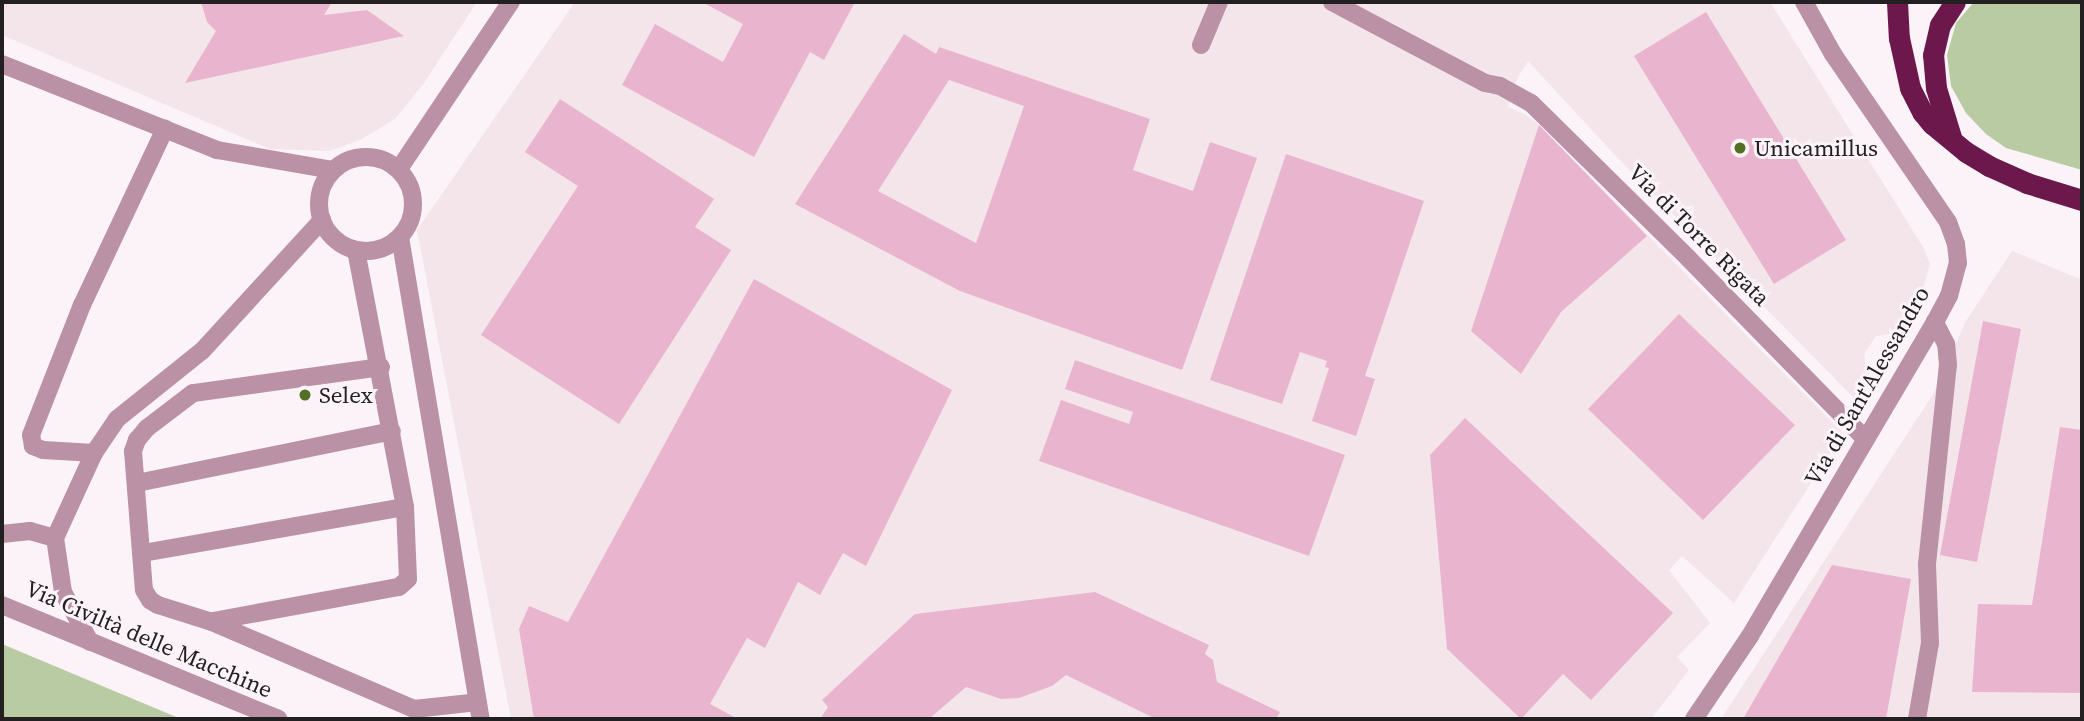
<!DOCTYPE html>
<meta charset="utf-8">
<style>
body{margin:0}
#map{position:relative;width:2084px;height:721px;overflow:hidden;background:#fbf3f7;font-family:"Source Serif 4",serif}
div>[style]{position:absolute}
.built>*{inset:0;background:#f4e5eb}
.green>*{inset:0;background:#b8cba2}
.building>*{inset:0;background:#e9b5ce}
.service>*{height:18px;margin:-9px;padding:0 9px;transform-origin:9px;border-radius:9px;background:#bb91a5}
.service>.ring{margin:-9px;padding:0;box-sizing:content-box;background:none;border:18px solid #bb91a5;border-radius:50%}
.minor>*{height:18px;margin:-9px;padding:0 9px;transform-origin:9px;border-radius:9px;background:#bb91a5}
.tertiary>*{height:18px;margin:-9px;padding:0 9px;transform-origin:9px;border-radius:9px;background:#bb91a5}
.motorway>*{height:21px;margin:-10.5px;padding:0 10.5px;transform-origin:10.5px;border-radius:10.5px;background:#6d184c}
.dots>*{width:19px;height:19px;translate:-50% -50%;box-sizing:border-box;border:4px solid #fbf3f7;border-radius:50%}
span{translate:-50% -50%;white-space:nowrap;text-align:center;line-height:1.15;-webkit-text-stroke:6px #fbf3f7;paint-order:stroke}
.poi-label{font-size:23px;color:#232021}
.left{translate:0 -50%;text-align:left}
.street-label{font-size:23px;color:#232021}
.frame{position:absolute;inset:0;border:4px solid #232021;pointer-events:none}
</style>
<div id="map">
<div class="built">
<i style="clip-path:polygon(2px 2px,477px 2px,424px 83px,395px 119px,360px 140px,329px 151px,270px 149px,2px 35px)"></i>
<i style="clip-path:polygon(575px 2px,1770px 2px,1923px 247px,1930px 264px,1921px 296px,1897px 333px,1876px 336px,1864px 354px,1868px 380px,1854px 398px,1614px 154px,1528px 61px,1518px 77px,1508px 107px,1526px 115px,1539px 125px,1843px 433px,1734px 603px,1682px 556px,1669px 570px,1710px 623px,1677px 657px,1689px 670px,1651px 719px,511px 719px,417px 230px)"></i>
<i style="clip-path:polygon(2012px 251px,2082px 280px,2082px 719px,1721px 719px,1932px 396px,1966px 321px)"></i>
</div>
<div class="green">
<i style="clip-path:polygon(1974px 2px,2082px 2px,2082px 170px,2006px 148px,1986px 134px,1966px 113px,1951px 86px,1947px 55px,1956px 23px)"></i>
<i style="clip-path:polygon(2px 644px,181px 719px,2px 719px)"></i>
</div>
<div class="building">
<i style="clip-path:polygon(201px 2px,332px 2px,324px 15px,367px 10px,404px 36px,185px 83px,216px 31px,207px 22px)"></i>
<i style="clip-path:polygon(702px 2px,855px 2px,824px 60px,810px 52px,754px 157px,622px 85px,655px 24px,723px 62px,743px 24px)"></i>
<i style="clip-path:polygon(1706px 12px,1846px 240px,1774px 284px,1634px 56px)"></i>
<i style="clip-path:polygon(evenodd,904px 34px,936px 54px,939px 47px,1150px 119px,1133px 170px,1193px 191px,1210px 142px,1257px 158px,1182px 370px,960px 291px,795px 204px,904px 34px,949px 80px,1024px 106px,976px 243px,878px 191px,949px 80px)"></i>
<i style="clip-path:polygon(560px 99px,714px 199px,695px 227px,731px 250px,619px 424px,481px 335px,578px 186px,525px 152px)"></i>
<i style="clip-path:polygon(1539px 125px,1647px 236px,1561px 312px,1521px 374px,1471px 331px)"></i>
<i style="clip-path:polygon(1286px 154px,1424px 201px,1365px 376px,1375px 379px,1356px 436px,1312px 421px,1329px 368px,1325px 367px,1327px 361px,1300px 352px,1282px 404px,1210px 380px)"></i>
<i style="clip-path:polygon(754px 279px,952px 390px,866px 566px,843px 553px,820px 595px,798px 582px,765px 648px,747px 638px,710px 704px,738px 719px,534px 719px,519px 629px,529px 606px,568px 622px)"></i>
<i style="clip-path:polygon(1679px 314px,1795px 425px,1703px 520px,1588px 409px)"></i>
<i style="clip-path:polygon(1983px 321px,2021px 329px,1977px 562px,1940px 555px)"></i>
<i style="clip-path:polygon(1075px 360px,1345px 455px,1309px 556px,1039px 461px,1061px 400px,1129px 424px,1133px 412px,1065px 389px)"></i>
<i style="clip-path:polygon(1465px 418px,1673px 613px,1591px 700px,1563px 674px,1521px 719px,1447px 649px,1430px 455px)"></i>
<i style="clip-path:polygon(2060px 427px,2082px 430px,2082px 693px,1972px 692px,1978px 604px,2032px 605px)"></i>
<i style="clip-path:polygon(1832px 565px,1911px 579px,1886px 719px,1743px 719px)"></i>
<i style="clip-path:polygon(1095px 592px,1209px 645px,1205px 654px,1213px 660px,1217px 682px,1280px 712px,1276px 719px,1156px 719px,1066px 675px,1052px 686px,1019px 698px,1001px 699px,966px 687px,929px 719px,820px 719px,828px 707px,822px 700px,915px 614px)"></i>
</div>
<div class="service">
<i style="left:1332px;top:2px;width:173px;rotate:27.9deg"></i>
<i style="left:1485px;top:83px;width:15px;rotate:11deg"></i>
<i style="left:1500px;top:86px;width:35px;rotate:29deg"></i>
<i style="left:1531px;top:103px;width:221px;rotate:44.6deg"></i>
<i style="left:1201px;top:45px;width:47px;rotate:-67.3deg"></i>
<i style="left:2px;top:64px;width:232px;rotate:21.8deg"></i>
<i style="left:217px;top:150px;width:118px;rotate:9.8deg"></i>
<i class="ring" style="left:319px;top:157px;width:76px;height:76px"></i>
<i style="left:399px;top:169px;width:201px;rotate:-56.2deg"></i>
<i style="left:400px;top:237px;width:489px;rotate:80.5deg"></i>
<i style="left:381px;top:367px;width:190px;rotate:172.1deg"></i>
<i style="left:193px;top:393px;width:58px;rotate:142.7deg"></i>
<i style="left:147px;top:428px;width:16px;rotate:130deg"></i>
<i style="left:137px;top:440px;width:12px;rotate:110deg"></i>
<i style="left:133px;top:451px;width:139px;rotate:85.5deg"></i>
<i style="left:144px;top:590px;width:12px;rotate:59deg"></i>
<i style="left:150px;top:600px;width:9px;rotate:32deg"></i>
<i style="left:158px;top:605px;width:57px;rotate:17.5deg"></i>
<i style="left:212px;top:622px;width:220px;rotate:23.3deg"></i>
<i style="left:414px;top:709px;width:64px;rotate:-6.2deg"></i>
<i style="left:94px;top:453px;width:51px;rotate:-176.6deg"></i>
<i style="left:43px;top:450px;width:11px;rotate:-158deg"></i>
<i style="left:33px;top:446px;width:11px;rotate:-100deg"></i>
<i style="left:31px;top:435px;width:140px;rotate:-68.6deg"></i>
<i style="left:82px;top:305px;width:195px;rotate:-64.8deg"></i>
<i style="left:137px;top:483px;width:260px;rotate:-11.5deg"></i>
<i style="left:2px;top:534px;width:28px;rotate:-6deg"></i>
<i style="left:30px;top:531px;width:26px;rotate:16deg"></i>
<i style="left:143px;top:553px;width:266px;rotate:-10deg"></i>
<i style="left:213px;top:621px;width:189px;rotate:-10.4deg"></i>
<i style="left:399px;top:587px;width:12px;rotate:-42deg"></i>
<i style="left:408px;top:579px;width:72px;rotate:-92.4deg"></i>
<i style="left:405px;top:507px;width:262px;rotate:-100.8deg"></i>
<i style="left:90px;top:642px;width:57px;rotate:-118.4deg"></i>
<i style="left:63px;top:592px;width:55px;rotate:-98.4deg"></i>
<i style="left:55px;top:538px;width:94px;rotate:-65.4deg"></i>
<i style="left:94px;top:453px;width:41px;rotate:-55.9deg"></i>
<i style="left:117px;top:419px;width:109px;rotate:-38.7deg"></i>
<i style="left:202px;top:351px;width:178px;rotate:-47.5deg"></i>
<i style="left:1917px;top:719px;width:77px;rotate:-80.3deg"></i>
<i style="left:1930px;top:643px;width:79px;rotate:-92.2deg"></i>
<i style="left:1927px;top:564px;width:200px;rotate:-84deg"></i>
<i style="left:1948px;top:365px;width:21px;rotate:-95deg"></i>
<i style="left:1946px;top:344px;width:25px;rotate:-117deg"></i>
</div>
<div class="minor">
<i style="left:1688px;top:258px;width:253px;rotate:45.6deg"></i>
</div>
<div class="tertiary">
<i style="left:2px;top:605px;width:299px;rotate:22.4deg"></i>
<i style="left:1694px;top:719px;width:100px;rotate:-56deg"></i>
<i style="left:1750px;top:636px;width:364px;rotate:-59.5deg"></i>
<i style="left:1935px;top:322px;width:30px;rotate:-62deg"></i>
<i style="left:1949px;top:296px;width:34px;rotate:-75deg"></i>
<i style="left:1958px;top:263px;width:19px;rotate:-96deg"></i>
<i style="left:1956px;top:244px;width:23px;rotate:-110deg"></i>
<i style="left:1948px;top:222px;width:204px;rotate:-124.4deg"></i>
<i style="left:1833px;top:54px;width:60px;rotate:-119.1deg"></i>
</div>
<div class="motorway">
<i style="left:1897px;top:2px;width:36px;rotate:87deg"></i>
<i style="left:1899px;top:38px;width:51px;rotate:77.6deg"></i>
<i style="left:1910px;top:88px;width:28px;rotate:63deg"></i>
<i style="left:1923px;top:113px;width:14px;rotate:51deg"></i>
<i style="left:1932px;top:124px;width:44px;rotate:39.5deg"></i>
<i style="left:1966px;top:152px;width:27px;rotate:31deg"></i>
<i style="left:1989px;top:166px;width:42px;rotate:24.1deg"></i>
<i style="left:2027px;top:183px;width:58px;rotate:17.2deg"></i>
<i style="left:1951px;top:137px;width:51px;rotate:-107deg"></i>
<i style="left:1936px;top:88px;width:33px;rotate:-95deg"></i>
<i style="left:1933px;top:55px;width:31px;rotate:-77deg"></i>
<i style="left:1940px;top:25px;width:27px;rotate:-57deg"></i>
</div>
<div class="dots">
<i style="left:1740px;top:148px;background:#526f24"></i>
<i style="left:305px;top:395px;background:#526f24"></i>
</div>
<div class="poi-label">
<span class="left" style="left:1754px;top:148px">Unicamillus</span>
<span class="left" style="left:319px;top:395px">Selex</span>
</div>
<div class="street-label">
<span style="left:1699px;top:235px;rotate:45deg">Via di Torre Rigata</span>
<span style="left:1867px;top:386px;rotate:-60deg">Via di Sant'Alessandro</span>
<span style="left:149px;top:639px;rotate:23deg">Via Civiltà delle Macchine</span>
</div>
<div class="frame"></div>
</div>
